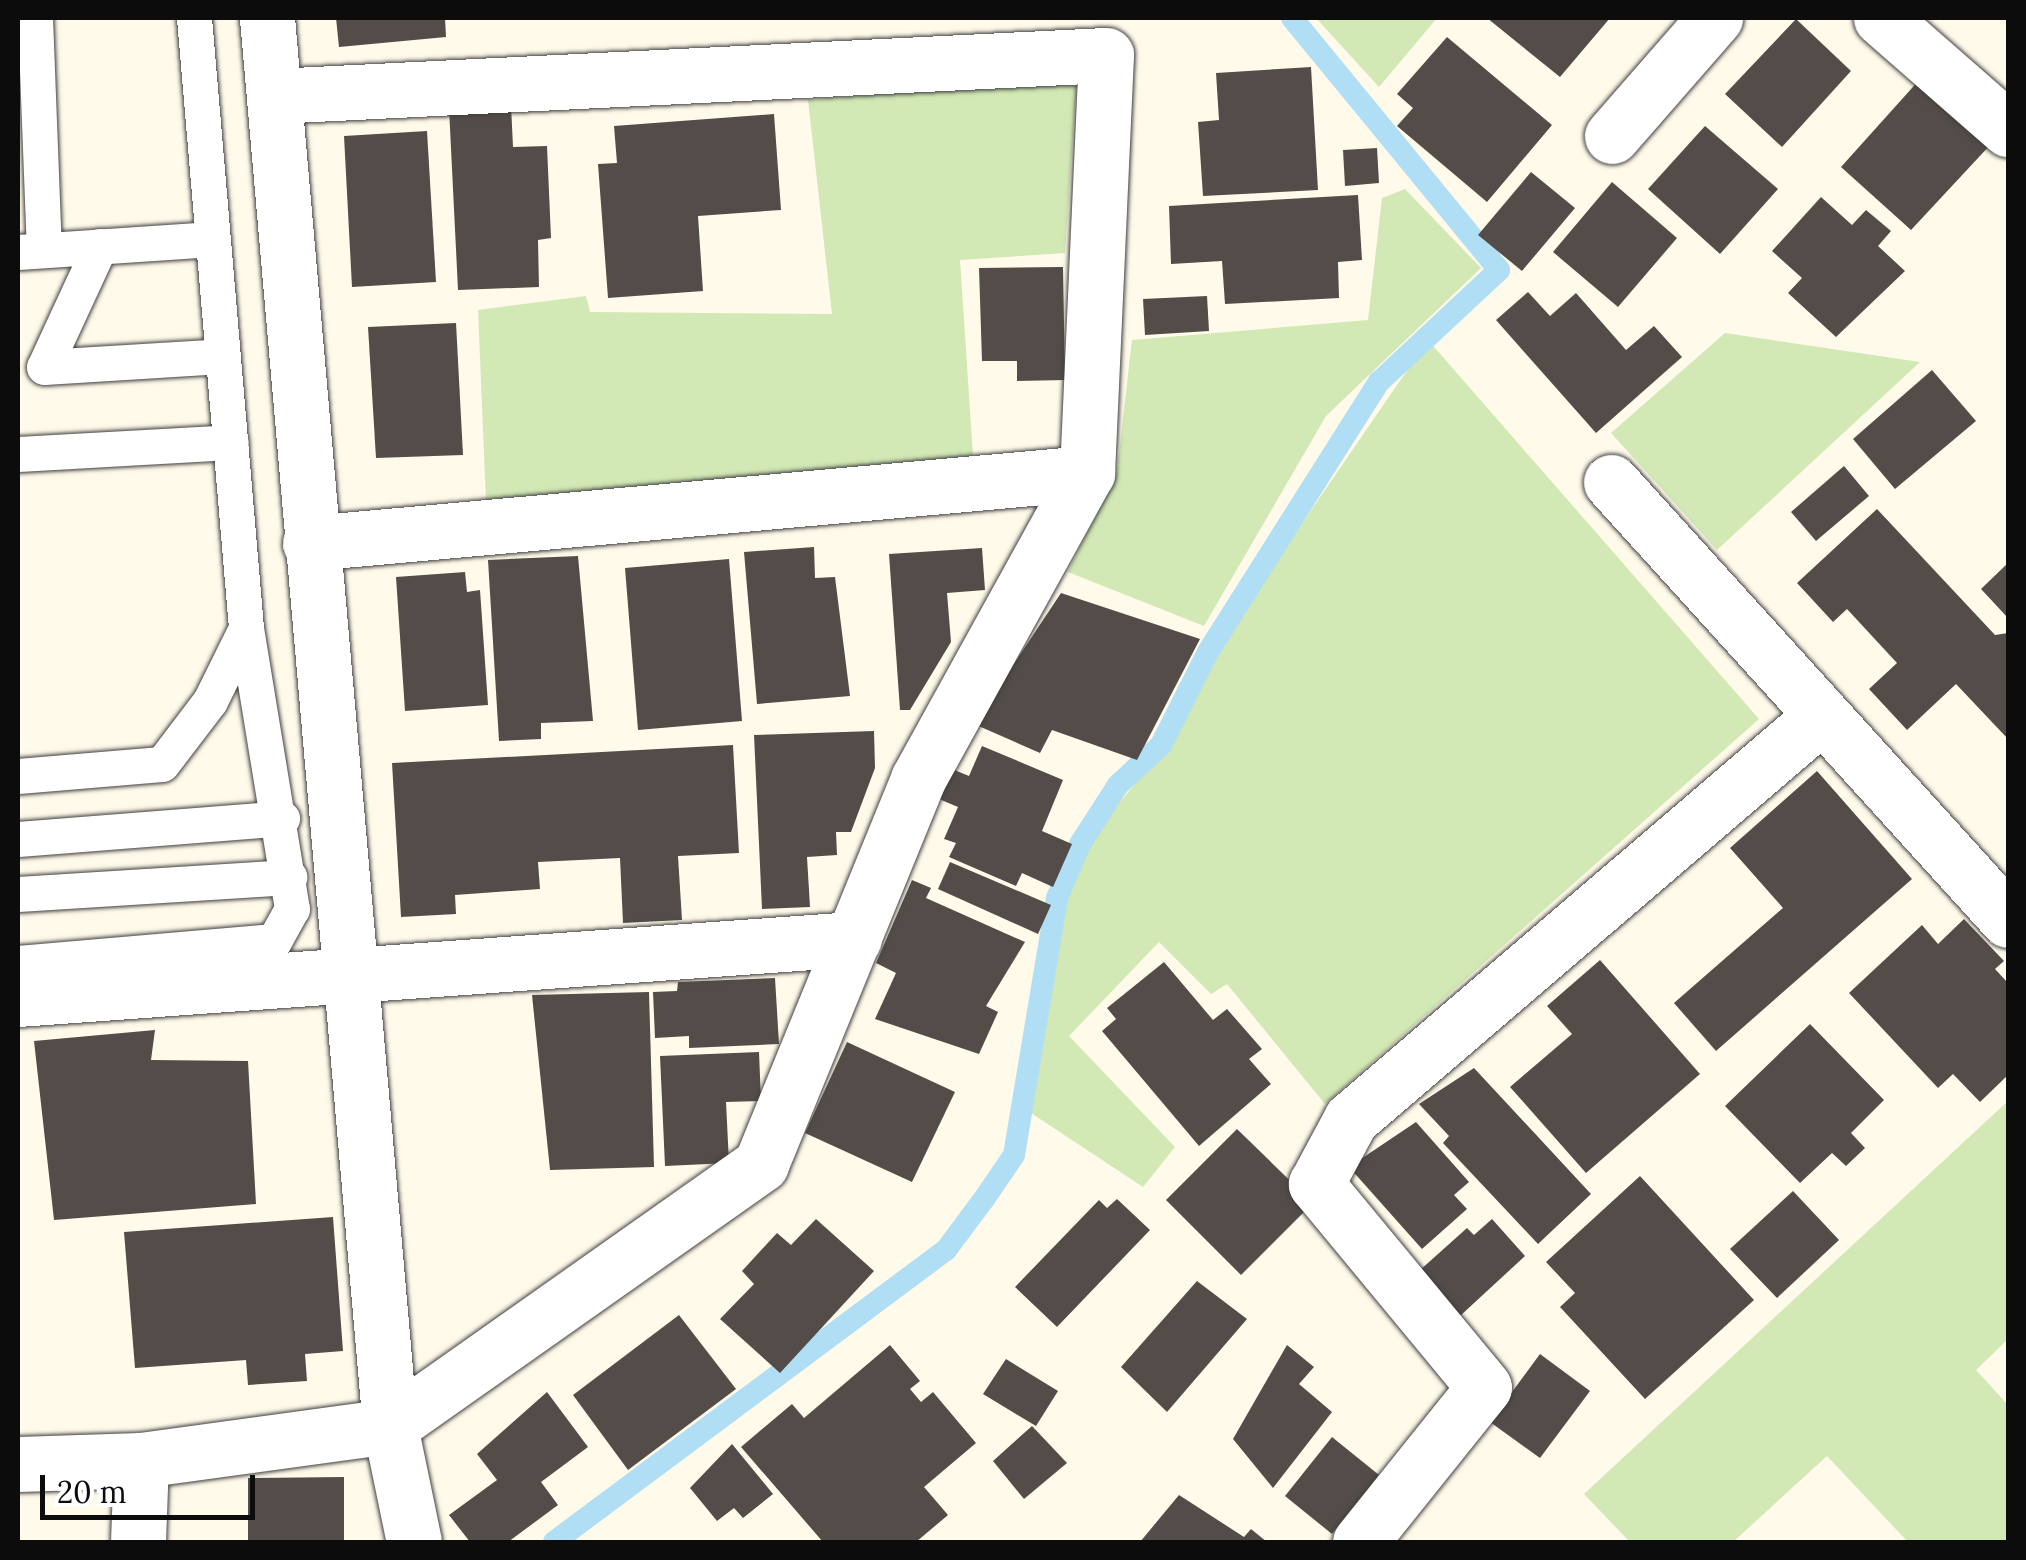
<!DOCTYPE html>
<style>
body{margin:0}
#map{position:relative;width:2026px;height:1560px;overflow:hidden;background:#fffaea;font-family:Lora,serif}
div>[style]{position:absolute}
.green>*{inset:0;background:#d2e8b5}
.stream>*{height:22px;margin:-11px;padding:0 11px;transform-origin:11px;border-radius:11px;background:#b0dff5}
.building>*{inset:0;background:#544c48}
.roads{filter:drop-shadow(0 0 2px #3f3f3f) drop-shadow(0 0 2px #3f3f3f)}
.lane>*{height:35px;margin:-17.5px;padding:0 17.5px;transform-origin:17.5px;border-radius:17.5px;background:#fff}
.street>*{height:55px;margin:-27.5px;padding:0 27.5px;transform-origin:27.5px;border-radius:27.5px;background:#fff}
span{translate:-50% -50%;white-space:nowrap;text-align:center;line-height:1.15;-webkit-text-stroke:10px #fff;paint-order:stroke}
.frame{position:absolute;inset:0;border:20px solid #0c0c0c;pointer-events:none}
.scale{position:absolute;left:40px;top:1475px;width:215px;height:45px;box-sizing:border-box;border:5px solid #0c0c0c;border-top:0;padding-left:12px;font-size:30px;line-height:35px;white-space:nowrap;color:#0c0c0c;-webkit-text-stroke:8px #fff;paint-order:stroke}
</style>
<div id="map">
<div class="green">
<i style="clip-path:polygon(1316px 18px,1437px 18px,1379px 87px)"></i>
<i style="clip-path:polygon(1077px 76px,1065px 253px,960px 260px,974px 471px,486px 501px,478px 310px,586px 296px,590px 312px,832px 314px,808px 100px)"></i>
<i style="clip-path:polygon(1405px 189px,1481px 268px,1326px 416px,1204px 626px,1068px 572px,1117px 472px,1132px 340px,1368px 320px,1382px 198px)"></i>
<i style="clip-path:polygon(1725px 333px,1920px 362px,1717px 550px,1611px 433px)"></i>
<i style="clip-path:polygon(1428px 340px,1759px 719px,1325px 1104px,1227px 984px,1211px 994px,1159px 942px,1069px 1036px,1175px 1147px,1143px 1187px,1031px 1113px,1066px 898px,1098px 829px,1169px 742px,1257px 589px)"></i>
<i style="clip-path:polygon(2008px 1101px,2008px 1339px,1976px 1370px,2008px 1405px,2008px 1542px,1908px 1542px,1827px 1456px,1733px 1542px,1630px 1542px,1584px 1494px)"></i>
</div>
<div class="stream">
<i style="left:554px;top:1542px;width:489px;rotate:-36.7deg"></i>
<i style="left:946px;top:1250px;width:64px;rotate:-53.3deg"></i>
<i style="left:984px;top:1199px;width:53px;rotate:-55.7deg"></i>
<i style="left:1014px;top:1155px;width:261px;rotate:-80.5deg"></i>
<i style="left:1057px;top:898px;width:59px;rotate:-66.9deg"></i>
<i style="left:1080px;top:844px;width:70px;rotate:-57.2deg"></i>
<i style="left:1118px;top:785px;width:59px;rotate:-42.9deg"></i>
<i style="left:1161px;top:745px;width:104px;rotate:-63.2deg"></i>
<i style="left:1208px;top:652px;width:320px;rotate:-57.7deg"></i>
<i style="left:1379px;top:382px;width:164px;rotate:-43deg"></i>
<i style="left:1499px;top:270px;width:326px;rotate:-129.4deg"></i>
</div>
<div class="building">
<i style="clip-path:polygon(336px 18px,445px 18px,446px 37px,339px 47px)"></i>
<i style="clip-path:polygon(1487px 18px,1610px 18px,1560px 77px)"></i>
<i style="clip-path:polygon(1796px 19px,1851px 71px,1782px 147px,1725px 94px)"></i>
<i style="clip-path:polygon(1447px 37px,1552px 125px,1487px 202px,1397px 126px,1413px 108px,1397px 94px)"></i>
<i style="clip-path:polygon(1311px 67px,1318px 190px,1203px 196px,1198px 122px,1219px 120px,1216px 73px)"></i>
<i style="clip-path:polygon(1921px 78px,1992px 143px,1911px 230px,1841px 167px)"></i>
<i style="clip-path:polygon(511px 105px,513px 147px,547px 146px,551px 238px,538px 240px,539px 287px,458px 290px,449px 108px)"></i>
<i style="clip-path:polygon(774px 114px,781px 210px,698px 216px,703px 291px,608px 298px,598px 164px,617px 163px,614px 126px)"></i>
<i style="clip-path:polygon(1705px 126px,1778px 189px,1720px 254px,1648px 189px)"></i>
<i style="clip-path:polygon(427px 131px,436px 282px,352px 287px,344px 136px)"></i>
<i style="clip-path:polygon(1377px 148px,1379px 183px,1345px 186px,1343px 150px)"></i>
<i style="clip-path:polygon(1531px 172px,1575px 208px,1522px 271px,1478px 235px)"></i>
<i style="clip-path:polygon(1612px 182px,1677px 238px,1618px 307px,1553px 252px)"></i>
<i style="clip-path:polygon(1358px 195px,1362px 260px,1338px 262px,1339px 298px,1225px 304px,1222px 261px,1171px 264px,1169px 206px)"></i>
<i style="clip-path:polygon(1821px 197px,1852px 225px,1866px 210px,1891px 231px,1878px 246px,1905px 271px,1836px 337px,1788px 293px,1802px 278px,1772px 251px)"></i>
<i style="clip-path:polygon(1063px 267px,1065px 380px,1017px 381px,1017px 361px,982px 361px,979px 268px)"></i>
<i style="clip-path:polygon(1528px 292px,1550px 316px,1576px 293px,1626px 350px,1654px 326px,1682px 357px,1596px 433px,1496px 320px)"></i>
<i style="clip-path:polygon(1207px 296px,1209px 331px,1145px 335px,1143px 299px)"></i>
<i style="clip-path:polygon(456px 323px,463px 455px,376px 458px,368px 327px)"></i>
<i style="clip-path:polygon(1932px 370px,1976px 421px,1895px 489px,1853px 439px)"></i>
<i style="clip-path:polygon(1844px 466px,1869px 496px,1816px 541px,1791px 512px)"></i>
<i style="clip-path:polygon(1877px 509px,1995px 635px,2008px 633px,2008px 739px,1956px 684px,1907px 730px,1869px 689px,1897px 663px,1847px 609px,1833px 622px,1797px 583px)"></i>
<i style="clip-path:polygon(814px 547px,815px 578px,835px 577px,850px 696px,757px 704px,744px 552px)"></i>
<i style="clip-path:polygon(982px 548px,985px 590px,947px 593px,951px 642px,910px 710px,900px 710px,889px 554px)"></i>
<i style="clip-path:polygon(578px 556px,593px 721px,541px 723px,541px 739px,499px 741px,488px 560px)"></i>
<i style="clip-path:polygon(729px 559px,742px 721px,638px 730px,625px 568px)"></i>
<i style="clip-path:polygon(2008px 563px,2008px 618px,1981px 589px)"></i>
<i style="clip-path:polygon(465px 572px,467px 592px,480px 590px,488px 705px,405px 711px,396px 577px)"></i>
<i style="clip-path:polygon(1061px 593px,1200px 639px,1137px 760px,1052px 730px,1040px 753px,974px 724px)"></i>
<i style="clip-path:polygon(874px 731px,875px 768px,851px 832px,836px 832px,837px 855px,807px 857px,810px 907px,762px 909px,754px 735px)"></i>
<i style="clip-path:polygon(733px 745px,739px 853px,678px 856px,682px 920px,623px 923px,620px 858px,538px 862px,540px 889px,455px 895px,456px 914px,401px 917px,392px 763px)"></i>
<i style="clip-path:polygon(982px 746px,1063px 780px,1042px 831px,1072px 844px,1053px 887px,1022px 873px,1016px 886px,949px 857px,956px 843px,944px 839px,958px 807px,939px 799px,952px 769px,969px 776px)"></i>
<i style="clip-path:polygon(1817px 771px,1912px 879px,1716px 1051px,1674px 1003px,1783px 908px,1730px 848px)"></i>
<i style="clip-path:polygon(950px 862px,1051px 905px,1038px 934px,938px 889px)"></i>
<i style="clip-path:polygon(912px 880px,931px 888px,926px 898px,1025px 942px,986px 1006px,998px 1012px,979px 1054px,875px 1019px,896px 973px,876px 963px)"></i>
<i style="clip-path:polygon(1964px 919px,2004px 961px,1995px 969px,2008px 983px,2008px 1075px,1980px 1102px,1953px 1074px,1938px 1088px,1849px 993px,1922px 925px,1938px 944px)"></i>
<i style="clip-path:polygon(1600px 960px,1700px 1074px,1586px 1173px,1510px 1087px,1572px 1034px,1547px 1006px)"></i>
<i style="clip-path:polygon(1164px 962px,1213px 1020px,1227px 1009px,1262px 1049px,1249px 1059px,1271px 1084px,1199px 1146px,1102px 1031px,1116px 1019px,1107px 1008px)"></i>
<i style="clip-path:polygon(775px 978px,779px 1044px,689px 1048px,689px 1036px,655px 1038px,653px 992px,677px 991px,678px 982px)"></i>
<i style="clip-path:polygon(649px 992px,654px 1167px,550px 1170px,532px 995px)"></i>
<i style="clip-path:polygon(1810px 1024px,1884px 1100px,1851px 1133px,1865px 1148px,1846px 1166px,1832px 1153px,1800px 1183px,1725px 1106px)"></i>
<i style="clip-path:polygon(155px 1030px,151px 1060px,248px 1061px,256px 1204px,54px 1220px,34px 1041px)"></i>
<i style="clip-path:polygon(847px 1042px,955px 1092px,912px 1182px,805px 1133px)"></i>
<i style="clip-path:polygon(759px 1052px,761px 1101px,726px 1102px,729px 1163px,665px 1166px,660px 1056px)"></i>
<i style="clip-path:polygon(1474px 1068px,1591px 1194px,1538px 1244px,1443px 1143px,1449px 1136px,1419px 1104px)"></i>
<i style="clip-path:polygon(1416px 1122px,1469px 1182px,1454px 1195px,1467px 1209px,1422px 1249px,1349px 1167px)"></i>
<i style="clip-path:polygon(1237px 1129px,1313px 1203px,1241px 1275px,1166px 1200px)"></i>
<i style="clip-path:polygon(1640px 1176px,1754px 1300px,1645px 1399px,1560px 1307px,1575px 1293px,1546px 1262px)"></i>
<i style="clip-path:polygon(1793px 1191px,1839px 1240px,1777px 1298px,1730px 1249px)"></i>
<i style="clip-path:polygon(1117px 1199px,1150px 1230px,1057px 1327px,1015px 1287px,1099px 1200px,1107px 1208px)"></i>
<i style="clip-path:polygon(333px 1217px,343px 1351px,305px 1354px,307px 1381px,248px 1385px,246px 1360px,135px 1368px,124px 1232px)"></i>
<i style="clip-path:polygon(816px 1219px,874px 1271px,780px 1373px,720px 1319px,754px 1284px,742px 1271px,777px 1233px,791px 1245px)"></i>
<i style="clip-path:polygon(1492px 1219px,1525px 1256px,1460px 1316px,1419px 1271px,1467px 1228px,1474px 1235px)"></i>
<i style="clip-path:polygon(1197px 1281px,1247px 1319px,1167px 1412px,1121px 1367px)"></i>
<i style="clip-path:polygon(679px 1315px,736px 1389px,628px 1470px,573px 1395px)"></i>
<i style="clip-path:polygon(890px 1345px,920px 1381px,910px 1389px,921px 1402px,933px 1392px,976px 1443px,924px 1487px,948px 1515px,916px 1542px,823px 1542px,741px 1447px,792px 1404px,804px 1418px)"></i>
<i style="clip-path:polygon(1287px 1345px,1314px 1367px,1299px 1384px,1332px 1412px,1273px 1488px,1233px 1439px)"></i>
<i style="clip-path:polygon(1540px 1354px,1590px 1391px,1540px 1458px,1490px 1422px)"></i>
<i style="clip-path:polygon(1006px 1359px,1058px 1391px,1036px 1426px,983px 1394px)"></i>
<i style="clip-path:polygon(547px 1392px,588px 1447px,541px 1482px,558px 1505px,508px 1542px,470px 1542px,449px 1515px,497px 1480px,477px 1454px)"></i>
<i style="clip-path:polygon(1032px 1426px,1067px 1463px,1024px 1499px,993px 1461px)"></i>
<i style="clip-path:polygon(1332px 1437px,1379px 1475px,1332px 1534px,1285px 1496px)"></i>
<i style="clip-path:polygon(732px 1444px,773px 1494px,743px 1518px,734px 1508px,717px 1521px,690px 1488px)"></i>
<i style="clip-path:polygon(344px 1477px,344px 1542px,248px 1542px,248px 1478px)"></i>
<i style="clip-path:polygon(1179px 1495px,1244px 1537px,1251px 1529px,1267px 1542px,1140px 1542px)"></i>
</div>
<div class="roads">
<div class="lane">
<i style="left:35px;top:18px;width:232px;rotate:87.8deg"></i>
<i style="left:100px;top:246px;width:133px;rotate:114.8deg"></i>
<i style="left:44px;top:367px;width:178px;rotate:-3.5deg"></i>
<i style="left:18px;top:252px;width:195px;rotate:-3.8deg"></i>
<i style="left:18px;top:454px;width:213px;rotate:-3.2deg"></i>
<i style="left:18px;top:776px;width:144px;rotate:-4.8deg"></i>
<i style="left:162px;top:764px;width:79px;rotate:-52.7deg"></i>
<i style="left:210px;top:701px;width:81px;rotate:-63.7deg"></i>
<i style="left:18px;top:839px;width:265px;rotate:-4.5deg"></i>
<i style="left:18px;top:894px;width:272px;rotate:-3.6deg"></i>
<i style="left:18px;top:963px;width:257px;rotate:-4.9deg"></i>
<i style="left:274px;top:941px;width:37px;rotate:-61deg"></i>
<i style="left:292px;top:909px;width:285px;rotate:-99.3deg"></i>
<i style="left:246px;top:628px;width:612px;rotate:-94.87deg"></i>
</div>
<div class="street">
<i style="left:267px;top:18px;width:1413px;rotate:85.01deg"></i>
<i style="left:390px;top:1426px;width:118px;rotate:78.3deg"></i>
<i style="left:1881px;top:18px;width:169px;rotate:41.2deg"></i>
<i style="left:1612px;top:136px;width:157px;rotate:-48.9deg"></i>
<i style="left:1611px;top:482px;width:591px;rotate:47.81deg"></i>
<i style="left:310px;top:543px;width:780px;rotate:-5.15deg"></i>
<i style="left:18px;top:999px;width:838px;rotate:-4.11deg"></i>
<i style="left:141px;top:1460px;width:251px;rotate:-7.8deg"></i>
<i style="left:390px;top:1426px;width:454px;rotate:-35.2deg"></i>
<i style="left:761px;top:1164px;width:416px;rotate:-67.8deg"></i>
<i style="left:918px;top:779px;width:350px;rotate:-61.1deg"></i>
<i style="left:1087px;top:473px;width:418px;rotate:-87.4deg"></i>
<i style="left:1106px;top:55px;width:833px;rotate:177.18deg"></i>
<i style="left:18px;top:1464px;width:123px;rotate:-1.9deg"></i>
<i style="left:141px;top:1460px;width:82px;rotate:92.1deg"></i>
<i style="left:1360px;top:1542px;width:198px;rotate:-51.3deg"></i>
<i style="left:1484px;top:1387px;width:264px;rotate:-129.6deg"></i>
<i style="left:1316px;top:1184px;width:74px;rotate:-61.7deg"></i>
<i style="left:1351px;top:1119px;width:616px;rotate:-40.59deg"></i>
</div>
</div>
<div class="frame"></div>
<div class="scale">20 m</div>
</div>
